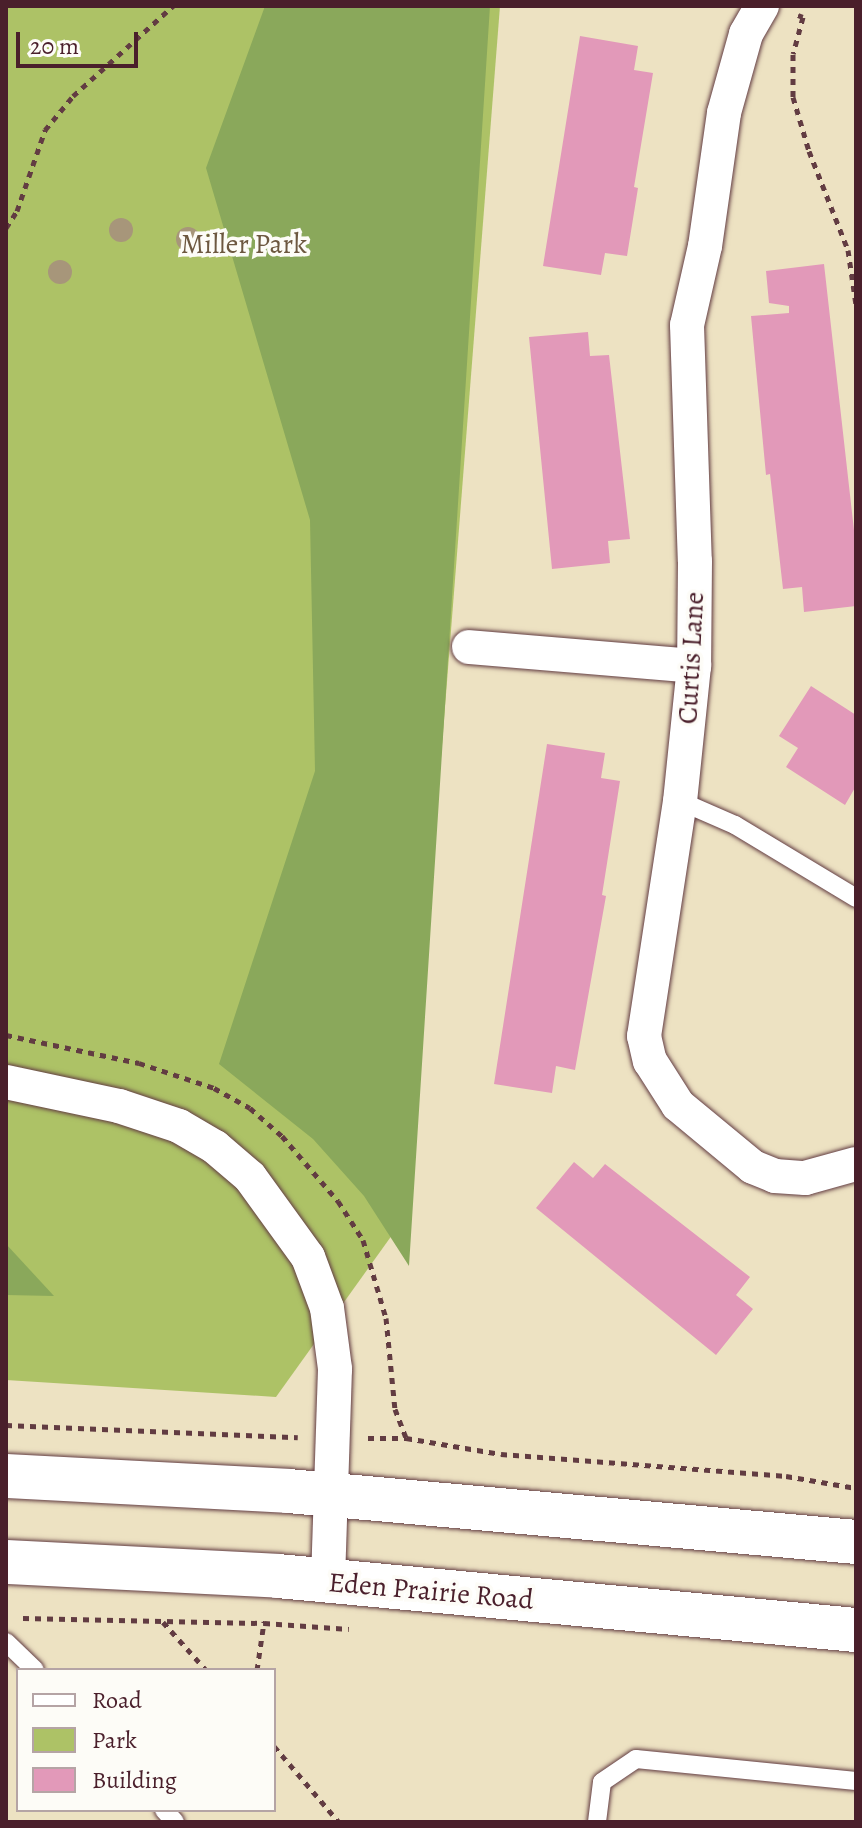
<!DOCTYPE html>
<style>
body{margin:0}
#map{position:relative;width:862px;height:1828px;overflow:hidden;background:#ede2c2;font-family:Alegreya,serif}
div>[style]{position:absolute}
.green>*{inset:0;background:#adc266}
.forest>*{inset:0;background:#8aa85b}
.building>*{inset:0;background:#e299b9}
.path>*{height:5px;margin-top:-2.5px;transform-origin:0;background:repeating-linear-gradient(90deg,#623c42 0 6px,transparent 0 12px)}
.roads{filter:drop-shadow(0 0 2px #623c42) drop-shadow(0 0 2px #623c42)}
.service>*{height:18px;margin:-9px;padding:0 9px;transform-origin:9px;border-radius:9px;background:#fff}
.minor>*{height:34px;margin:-17px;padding:0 17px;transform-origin:17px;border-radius:17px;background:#fff}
.secondary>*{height:44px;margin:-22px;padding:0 22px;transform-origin:22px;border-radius:22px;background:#fff}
.trees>*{width:24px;height:24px;margin:-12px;border-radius:50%;background:#a7967a}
span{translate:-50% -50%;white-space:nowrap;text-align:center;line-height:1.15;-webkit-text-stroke:7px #fdfcf7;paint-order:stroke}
.park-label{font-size:28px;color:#6d5840}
.street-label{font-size:28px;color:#4a1f2b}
.frame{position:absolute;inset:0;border:8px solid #4a1f2b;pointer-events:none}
.legend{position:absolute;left:16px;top:1668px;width:260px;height:144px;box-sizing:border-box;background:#fdfcf7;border:2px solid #b5a4a5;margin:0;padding:10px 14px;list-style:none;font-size:24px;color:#4a1f2b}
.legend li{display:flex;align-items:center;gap:16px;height:40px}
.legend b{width:40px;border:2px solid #b5a4a5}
.scale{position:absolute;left:16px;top:32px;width:122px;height:36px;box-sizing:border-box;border:4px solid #4a1f2b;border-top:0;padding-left:10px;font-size:24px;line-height:28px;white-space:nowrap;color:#4a1f2b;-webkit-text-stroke:6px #fdfcf7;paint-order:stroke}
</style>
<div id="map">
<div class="green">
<i style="clip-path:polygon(6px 6px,500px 6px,405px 1217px,276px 1397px,6px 1380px)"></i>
</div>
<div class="forest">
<i style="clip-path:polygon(265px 6px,490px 6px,409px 1266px,364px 1196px,313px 1139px,219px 1064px,315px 771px,310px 520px,206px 168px)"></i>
<i style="clip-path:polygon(6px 1244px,54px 1296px,6px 1295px)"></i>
</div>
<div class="building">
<i style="clip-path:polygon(580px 36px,638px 46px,634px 70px,653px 73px,634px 187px,638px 188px,627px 256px,605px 253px,601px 275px,543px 266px)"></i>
<i style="clip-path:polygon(824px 264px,856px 548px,856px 606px,804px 612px,802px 587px,783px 589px,770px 474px,766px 475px,751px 316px,789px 313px,789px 306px,769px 303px,766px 271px)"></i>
<i style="clip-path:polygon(588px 332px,590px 356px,609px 355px,630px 539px,608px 541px,610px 563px,552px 569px,529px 337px)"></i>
<i style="clip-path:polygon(811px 686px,856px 715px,856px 786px,845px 805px,786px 767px,798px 748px,779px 736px)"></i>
<i style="clip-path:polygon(547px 744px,605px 753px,601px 778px,620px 781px,602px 895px,606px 896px,575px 1070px,556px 1066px,552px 1093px,494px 1084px)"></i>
<i style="clip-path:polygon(574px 1162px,593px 1178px,605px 1164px,750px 1277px,736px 1295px,753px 1309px,716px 1355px,536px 1208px)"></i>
</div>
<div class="path">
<i style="left:798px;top:15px;width:5px;rotate:22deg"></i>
<i style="left:803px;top:17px;width:38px;rotate:105deg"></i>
<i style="left:793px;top:54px;width:43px;rotate:90deg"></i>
<i style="left:793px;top:97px;width:56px;rotate:73.5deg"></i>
<i style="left:809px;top:151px;width:106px;rotate:68.5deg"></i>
<i style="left:848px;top:250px;width:56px;rotate:81.7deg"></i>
<i style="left:6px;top:228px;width:20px;rotate:-57deg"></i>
<i style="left:17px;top:211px;width:86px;rotate:-70.9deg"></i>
<i style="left:45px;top:130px;width:44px;rotate:-50.5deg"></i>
<i style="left:73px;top:96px;width:135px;rotate:-42deg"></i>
<i style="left:6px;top:1035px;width:136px;rotate:11.9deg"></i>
<i style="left:139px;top:1063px;width:79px;rotate:18.4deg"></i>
<i style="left:214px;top:1088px;width:41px;rotate:29.1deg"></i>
<i style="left:250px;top:1108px;width:43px;rotate:41.2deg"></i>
<i style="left:282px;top:1136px;width:86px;rotate:49.3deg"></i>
<i style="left:338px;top:1201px;width:46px;rotate:57.3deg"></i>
<i style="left:363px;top:1240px;width:81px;rotate:73.6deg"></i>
<i style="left:386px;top:1318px;width:91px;rotate:84.4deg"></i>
<i style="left:395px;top:1409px;width:31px;rotate:69deg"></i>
<i style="left:6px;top:1425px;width:292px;rotate:2.4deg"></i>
<i style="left:368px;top:1438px;width:38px"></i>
<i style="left:406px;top:1438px;width:96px;rotate:9.6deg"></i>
<i style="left:501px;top:1454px;width:286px;rotate:4.4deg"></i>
<i style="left:786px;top:1476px;width:71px;rotate:9.7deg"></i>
<i style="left:23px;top:1618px;width:241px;rotate:1.2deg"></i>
<i style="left:264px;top:1623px;width:85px;rotate:4deg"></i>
<i style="left:163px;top:1622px;width:64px;rotate:48.1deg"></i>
<i style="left:257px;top:1670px;width:49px;rotate:-81.7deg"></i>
<i style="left:274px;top:1746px;width:100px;rotate:49.5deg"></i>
</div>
<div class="roads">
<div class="service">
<i style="left:680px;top:801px;width:60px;rotate:23.6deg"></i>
<i style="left:735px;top:825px;width:141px;rotate:31.1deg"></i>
<i style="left:6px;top:1642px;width:40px;rotate:44deg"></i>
<i style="left:164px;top:1810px;width:16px;rotate:47deg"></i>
<i style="left:597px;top:1822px;width:40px;rotate:-82.9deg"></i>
<i style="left:602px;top:1782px;width:41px;rotate:-34.1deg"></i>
<i style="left:636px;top:1759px;width:221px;rotate:5.7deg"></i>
</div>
<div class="minor">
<i style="left:762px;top:6px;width:32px;rotate:120deg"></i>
<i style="left:746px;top:34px;width:82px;rotate:105.6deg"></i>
<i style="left:724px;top:113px;width:134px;rotate:98.1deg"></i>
<i style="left:705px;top:246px;width:81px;rotate:102.8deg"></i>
<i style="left:687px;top:325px;width:236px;rotate:88.1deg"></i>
<i style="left:695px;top:561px;width:105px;rotate:90.5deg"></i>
<i style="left:694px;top:666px;width:136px;rotate:95.9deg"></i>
<i style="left:680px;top:801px;width:238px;rotate:98.7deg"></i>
<i style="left:644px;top:1036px;width:26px;rotate:77deg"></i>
<i style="left:650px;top:1061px;width:52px;rotate:57.5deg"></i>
<i style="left:678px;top:1105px;width:97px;rotate:39.6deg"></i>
<i style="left:753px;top:1167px;width:24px;rotate:22deg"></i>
<i style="left:775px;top:1176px;width:30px;rotate:4deg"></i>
<i style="left:805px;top:1178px;width:53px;rotate:-15.4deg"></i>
<i style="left:469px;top:647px;width:226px;rotate:4.8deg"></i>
<i style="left:6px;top:1082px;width:116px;rotate:12deg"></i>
<i style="left:119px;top:1106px;width:63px;rotate:18.4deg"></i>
<i style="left:179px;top:1126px;width:42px;rotate:30.3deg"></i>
<i style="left:215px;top:1147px;width:46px;rotate:40.6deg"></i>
<i style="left:250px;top:1177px;width:99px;rotate:54.1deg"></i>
<i style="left:308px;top:1257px;width:54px;rotate:69.6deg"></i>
<i style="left:327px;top:1308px;width:62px;rotate:82.5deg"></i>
<i style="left:335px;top:1369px;width:212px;rotate:91.9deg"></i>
</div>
<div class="secondary">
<i style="left:6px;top:1476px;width:282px;rotate:3deg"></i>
<i style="left:288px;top:1491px;width:570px;rotate:5.13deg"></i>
<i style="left:6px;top:1562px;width:272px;rotate:2.9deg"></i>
<i style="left:278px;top:1576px;width:581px;rotate:5.34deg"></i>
</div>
</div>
<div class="trees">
<i style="left:121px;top:230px"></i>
<i style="left:188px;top:239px"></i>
<i style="left:60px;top:272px"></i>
</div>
<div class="park-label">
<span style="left:244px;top:244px">Miller Park</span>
</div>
<div class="street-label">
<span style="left:691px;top:658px;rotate:-87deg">Curtis Lane</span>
<span style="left:431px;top:1591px;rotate:5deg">Eden Prairie Road</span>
</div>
<div class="frame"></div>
<ul class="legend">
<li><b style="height:10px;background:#fff"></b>Road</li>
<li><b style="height:22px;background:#adc266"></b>Park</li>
<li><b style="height:22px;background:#e299b9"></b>Building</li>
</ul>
<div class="scale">20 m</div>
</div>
